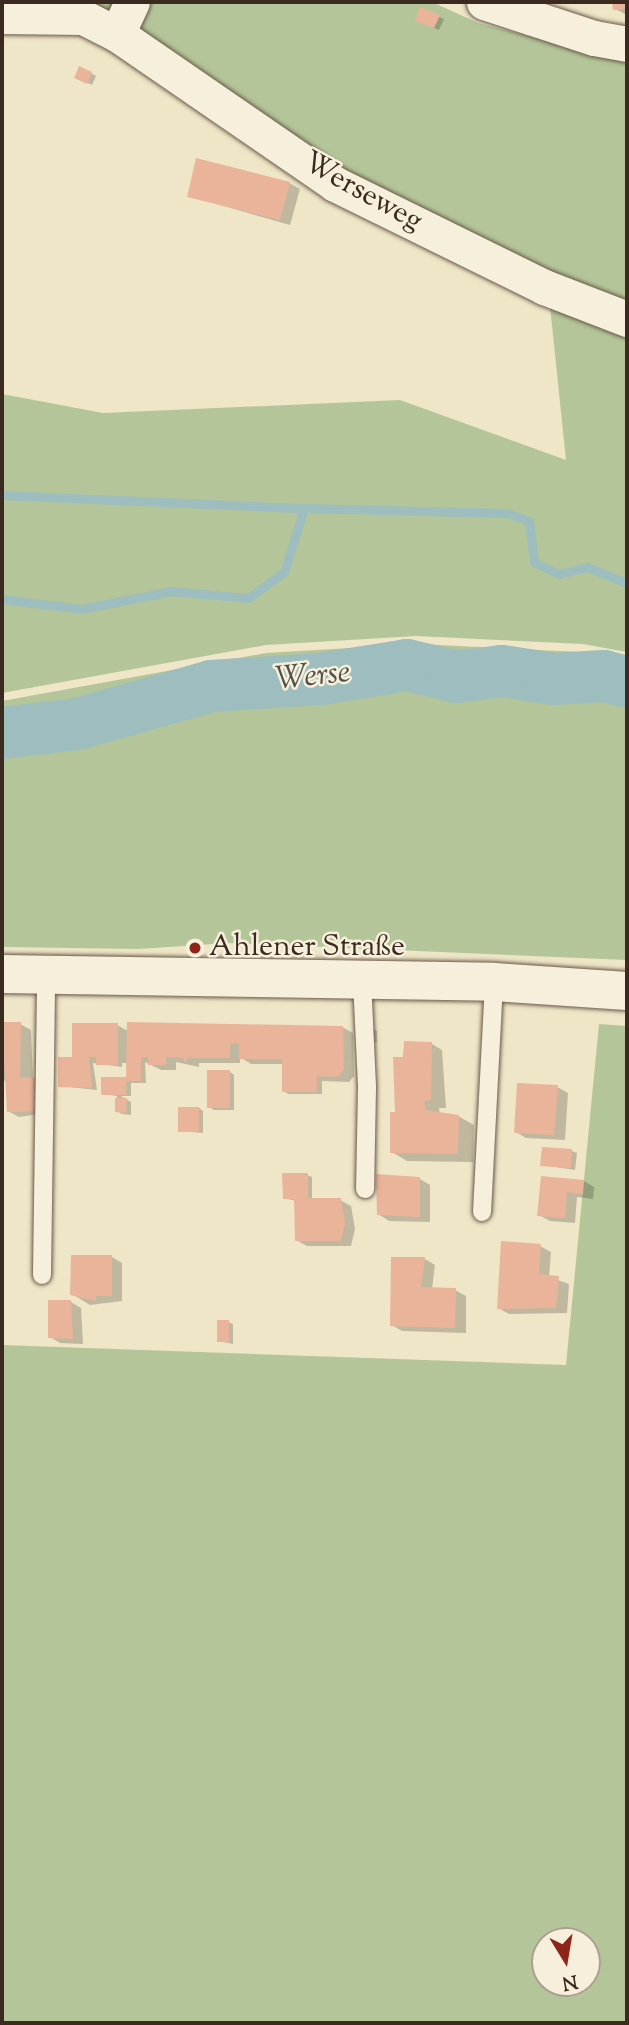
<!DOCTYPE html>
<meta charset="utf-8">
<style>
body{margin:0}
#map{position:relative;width:629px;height:2025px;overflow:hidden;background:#efe6c7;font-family:"Sorts Mill Goudy",serif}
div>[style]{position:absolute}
.green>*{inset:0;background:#b4c699}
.shadow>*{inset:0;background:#0003}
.stream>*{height:9px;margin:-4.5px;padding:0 4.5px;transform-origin:4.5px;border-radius:4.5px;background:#9dbdbe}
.river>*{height:52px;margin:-26px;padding:0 26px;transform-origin:26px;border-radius:26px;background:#9dbdbe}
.building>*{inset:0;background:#eab49b}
.roads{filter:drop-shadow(0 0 2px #685949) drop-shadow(0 0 2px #685949)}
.service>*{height:18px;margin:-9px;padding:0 9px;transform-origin:9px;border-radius:9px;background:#f5efdb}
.minor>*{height:35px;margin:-17.5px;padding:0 17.5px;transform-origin:17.5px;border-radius:17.5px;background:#f5efdb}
.secondary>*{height:38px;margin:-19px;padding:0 19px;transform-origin:19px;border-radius:19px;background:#f5efdb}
.dots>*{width:19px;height:19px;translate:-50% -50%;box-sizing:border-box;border:4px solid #f5efdb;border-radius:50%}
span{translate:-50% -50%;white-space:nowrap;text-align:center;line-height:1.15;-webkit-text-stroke:5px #f5efdb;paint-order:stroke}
.street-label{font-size:30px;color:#3b2a1f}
.poi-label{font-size:30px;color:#3b2a1f}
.left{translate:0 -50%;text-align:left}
.water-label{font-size:32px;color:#544f47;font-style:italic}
.frame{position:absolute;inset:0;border:4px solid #3b2a1f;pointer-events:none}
.north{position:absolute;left:531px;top:1927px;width:70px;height:70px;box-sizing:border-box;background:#f5efdb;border:2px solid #aba090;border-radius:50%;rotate:169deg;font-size:19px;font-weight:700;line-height:28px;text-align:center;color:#3b2a1f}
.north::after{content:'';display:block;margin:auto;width:24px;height:32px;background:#8f2418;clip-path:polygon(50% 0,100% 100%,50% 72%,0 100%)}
</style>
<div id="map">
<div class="green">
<i style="clip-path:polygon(91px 2px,432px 2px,478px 23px,627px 61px,627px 652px,583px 644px,416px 636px,266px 645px,2px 693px,2px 394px,103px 413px,400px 400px,566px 460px,548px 287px,284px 141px)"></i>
<i style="clip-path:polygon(418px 644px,581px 652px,627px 660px,627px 960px,228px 943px,139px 949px,2px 947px,2px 701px,266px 653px)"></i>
<i style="clip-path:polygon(evenodd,599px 1024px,627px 1026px,627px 2023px,2px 2023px,2px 1345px,566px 1365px,599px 1024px,545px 1941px,587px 1941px,587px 1983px,545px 1983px,545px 1941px)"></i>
</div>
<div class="shadow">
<i style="clip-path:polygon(614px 2px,627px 2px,627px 15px,615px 9px)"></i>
<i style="clip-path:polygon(439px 17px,444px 19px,439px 30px,422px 23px)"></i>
<i style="clip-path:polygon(91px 73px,96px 76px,92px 85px,81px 80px)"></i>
<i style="clip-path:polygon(289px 183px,300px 189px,290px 225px,189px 196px)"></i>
<i style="clip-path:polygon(2px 1023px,20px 1024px,31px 1030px,33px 1080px,45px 1113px,19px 1117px,8px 1111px,8px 1083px,2px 1079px)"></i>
<i style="clip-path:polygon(117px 1025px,128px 1031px,342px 1027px,353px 1033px,354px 1076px,349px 1082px,322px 1081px,322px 1094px,288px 1094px,284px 1091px,284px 1064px,251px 1064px,240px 1057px,240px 1063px,199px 1063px,199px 1067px,176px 1062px,176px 1070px,161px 1070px,145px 1062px,146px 1083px,131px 1083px,131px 1096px,121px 1096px,131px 1102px,131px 1115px,122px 1114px,117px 1111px,117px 1096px,103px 1094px,128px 1079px,128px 1063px,122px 1063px,122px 1067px,93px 1063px,97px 1090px,60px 1086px,74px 1059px)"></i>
<i style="clip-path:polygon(372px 1028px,377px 1031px,377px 1043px,369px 1040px)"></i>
<i style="clip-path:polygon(432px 1044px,442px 1050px,446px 1108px,439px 1108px,440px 1115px,458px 1116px,474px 1125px,473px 1162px,407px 1161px,392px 1152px,397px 1083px,405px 1058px)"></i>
<i style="clip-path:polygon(230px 1072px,234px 1075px,234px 1110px,214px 1110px,209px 1107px)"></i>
<i style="clip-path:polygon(557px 1087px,568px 1093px,565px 1140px,526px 1138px,516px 1132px)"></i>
<i style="clip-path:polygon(199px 1108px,203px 1111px,203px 1133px,180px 1131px)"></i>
<i style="clip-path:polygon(572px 1151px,577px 1153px,575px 1170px,542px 1165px)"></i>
<i style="clip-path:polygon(307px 1175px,312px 1177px,312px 1199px,340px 1200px,351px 1206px,355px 1229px,351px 1246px,307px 1246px,296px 1240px,296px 1201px,284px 1198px)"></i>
<i style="clip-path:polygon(542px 1178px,584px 1181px,594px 1187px,593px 1199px,577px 1197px,575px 1223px,550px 1221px,539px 1215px)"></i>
<i style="clip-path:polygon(420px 1179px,430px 1185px,430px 1222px,389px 1221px,378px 1214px)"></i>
<i style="clip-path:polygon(540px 1246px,551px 1252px,549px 1277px,569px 1284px,567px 1313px,509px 1314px,498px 1308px)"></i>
<i style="clip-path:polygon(112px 1257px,122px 1263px,122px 1301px,90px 1305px,72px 1294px)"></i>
<i style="clip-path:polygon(425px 1259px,435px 1265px,432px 1289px,455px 1290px,466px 1296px,466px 1333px,402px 1331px,392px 1325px)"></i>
<i style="clip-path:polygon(71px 1302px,81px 1308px,83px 1344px,60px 1343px,50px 1337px)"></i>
<i style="clip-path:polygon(228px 1322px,233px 1324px,233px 1344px,218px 1341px)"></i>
</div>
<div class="stream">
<i style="left:2px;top:495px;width:302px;rotate:2.5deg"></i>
<i style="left:2px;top:599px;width:81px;rotate:7.1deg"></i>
<i style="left:82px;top:609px;width:91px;rotate:-11.4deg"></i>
<i style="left:171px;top:591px;width:77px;rotate:5.2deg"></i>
<i style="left:248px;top:598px;width:44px;rotate:-35.8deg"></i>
<i style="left:284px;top:572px;width:67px;rotate:-72.6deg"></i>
<i style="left:304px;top:508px;width:203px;rotate:1.4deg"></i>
<i style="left:507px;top:513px;width:23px;rotate:20deg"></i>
<i style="left:529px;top:521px;width:41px;rotate:83deg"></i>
<i style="left:534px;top:562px;width:28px;rotate:26deg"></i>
<i style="left:559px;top:574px;width:29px;rotate:-14deg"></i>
<i style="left:587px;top:567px;width:43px;rotate:21.8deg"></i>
</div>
<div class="river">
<i style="left:2px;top:733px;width:76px;rotate:-6.8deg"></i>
<i style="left:77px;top:724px;width:139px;rotate:-15.8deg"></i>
<i style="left:211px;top:686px;width:109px;rotate:-3.7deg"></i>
<i style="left:320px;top:679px;width:88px;rotate:-9.1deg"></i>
<i style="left:407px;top:665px;width:51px;rotate:13.5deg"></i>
<i style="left:457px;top:677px;width:45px;rotate:-7.6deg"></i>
<i style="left:502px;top:671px;width:52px;rotate:8.9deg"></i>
<i style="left:553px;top:679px;width:51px;rotate:-3.4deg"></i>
<i style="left:604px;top:676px;width:24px;rotate:15deg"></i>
</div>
<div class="building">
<i style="clip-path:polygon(612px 2px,627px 2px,627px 8px,613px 10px)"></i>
<i style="clip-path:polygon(420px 7px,440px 15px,434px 28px,415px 21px)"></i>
<i style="clip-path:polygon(79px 66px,92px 72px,87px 84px,74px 78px)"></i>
<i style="clip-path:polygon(196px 158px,290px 182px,280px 220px,187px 197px)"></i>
<i style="clip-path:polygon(2px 1022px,21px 1022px,20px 1077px,40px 1078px,40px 1111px,7px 1112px)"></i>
<i style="clip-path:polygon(127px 1022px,343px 1026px,344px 1069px,338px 1077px,317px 1076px,317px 1092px,282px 1092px,282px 1059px,239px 1059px,239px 1043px,230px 1044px,230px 1058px,189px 1058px,184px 1063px,184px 1058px,166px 1057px,166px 1065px,148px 1065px,148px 1057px,141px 1057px,141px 1081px,126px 1081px,126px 1095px,101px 1095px,101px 1077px,126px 1077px)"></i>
<i style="clip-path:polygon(72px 1023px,118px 1023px,118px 1065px,96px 1065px,96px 1057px,89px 1057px,92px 1088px,58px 1087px,58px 1057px,72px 1057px)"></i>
<i style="clip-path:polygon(404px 1041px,432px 1042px,431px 1100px,425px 1101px,425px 1110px,459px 1115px,458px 1154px,390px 1153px,390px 1112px,395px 1112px,393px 1057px,403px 1057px)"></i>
<i style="clip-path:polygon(207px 1070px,230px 1070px,230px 1108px,207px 1108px)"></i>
<i style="clip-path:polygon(517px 1083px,558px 1085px,554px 1135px,514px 1133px)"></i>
<i style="clip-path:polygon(115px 1098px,127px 1098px,126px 1113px,115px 1112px)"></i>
<i style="clip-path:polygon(178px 1107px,199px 1107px,199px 1132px,178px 1132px)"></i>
<i style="clip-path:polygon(542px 1147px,572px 1149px,571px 1168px,540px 1166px)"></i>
<i style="clip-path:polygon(282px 1173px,308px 1173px,308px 1198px,341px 1198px,345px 1223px,341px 1241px,295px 1241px,294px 1199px,283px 1199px)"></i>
<i style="clip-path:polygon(376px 1174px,420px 1177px,420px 1217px,377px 1215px)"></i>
<i style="clip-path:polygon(541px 1176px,584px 1180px,583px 1194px,567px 1192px,565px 1218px,537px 1216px)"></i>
<i style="clip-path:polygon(501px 1241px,541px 1244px,539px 1274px,559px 1276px,556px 1308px,497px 1309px)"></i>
<i style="clip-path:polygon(71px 1255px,112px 1255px,112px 1296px,96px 1296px,96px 1301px,70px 1295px)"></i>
<i style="clip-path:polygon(391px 1257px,425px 1257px,421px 1287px,456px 1288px,455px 1328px,390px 1326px)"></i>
<i style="clip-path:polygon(48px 1300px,71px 1300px,73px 1339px,48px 1338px)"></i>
<i style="clip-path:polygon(217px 1320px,229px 1320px,229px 1342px,217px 1342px)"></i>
</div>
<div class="roads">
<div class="service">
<i style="left:362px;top:980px;width:108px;rotate:87.3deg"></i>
<i style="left:367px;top:1088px;width:101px;rotate:91.1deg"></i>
<i style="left:482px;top:1212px;width:230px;rotate:-87deg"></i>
<i style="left:42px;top:1275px;width:300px;rotate:-89.2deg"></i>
</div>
<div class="minor">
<i style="left:484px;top:2px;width:116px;rotate:18.1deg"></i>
<i style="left:594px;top:38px;width:34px;rotate:10deg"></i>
<i style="left:2px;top:16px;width:81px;rotate:0.7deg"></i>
<i style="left:83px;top:17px;width:38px;rotate:27deg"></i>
<i style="left:117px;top:34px;width:265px;rotate:34.5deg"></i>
<i style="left:335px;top:184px;width:233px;rotate:26.2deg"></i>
<i style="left:544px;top:287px;width:89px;rotate:21.1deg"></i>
<i style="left:117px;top:34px;width:35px;rotate:-65deg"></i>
</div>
<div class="secondary">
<i style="left:2px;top:974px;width:492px;rotate:0.9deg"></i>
<i style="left:494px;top:982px;width:133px;rotate:3.9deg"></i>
</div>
</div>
<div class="dots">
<i style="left:195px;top:948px;background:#8f2418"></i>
</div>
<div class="street-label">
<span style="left:362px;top:193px;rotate:29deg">Werseweg</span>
</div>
<div class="poi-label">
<span class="left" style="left:209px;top:948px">Ahlener Straße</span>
</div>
<div class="water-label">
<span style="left:313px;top:677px;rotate:-6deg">Werse</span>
</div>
<div class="frame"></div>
<div class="north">N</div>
</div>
